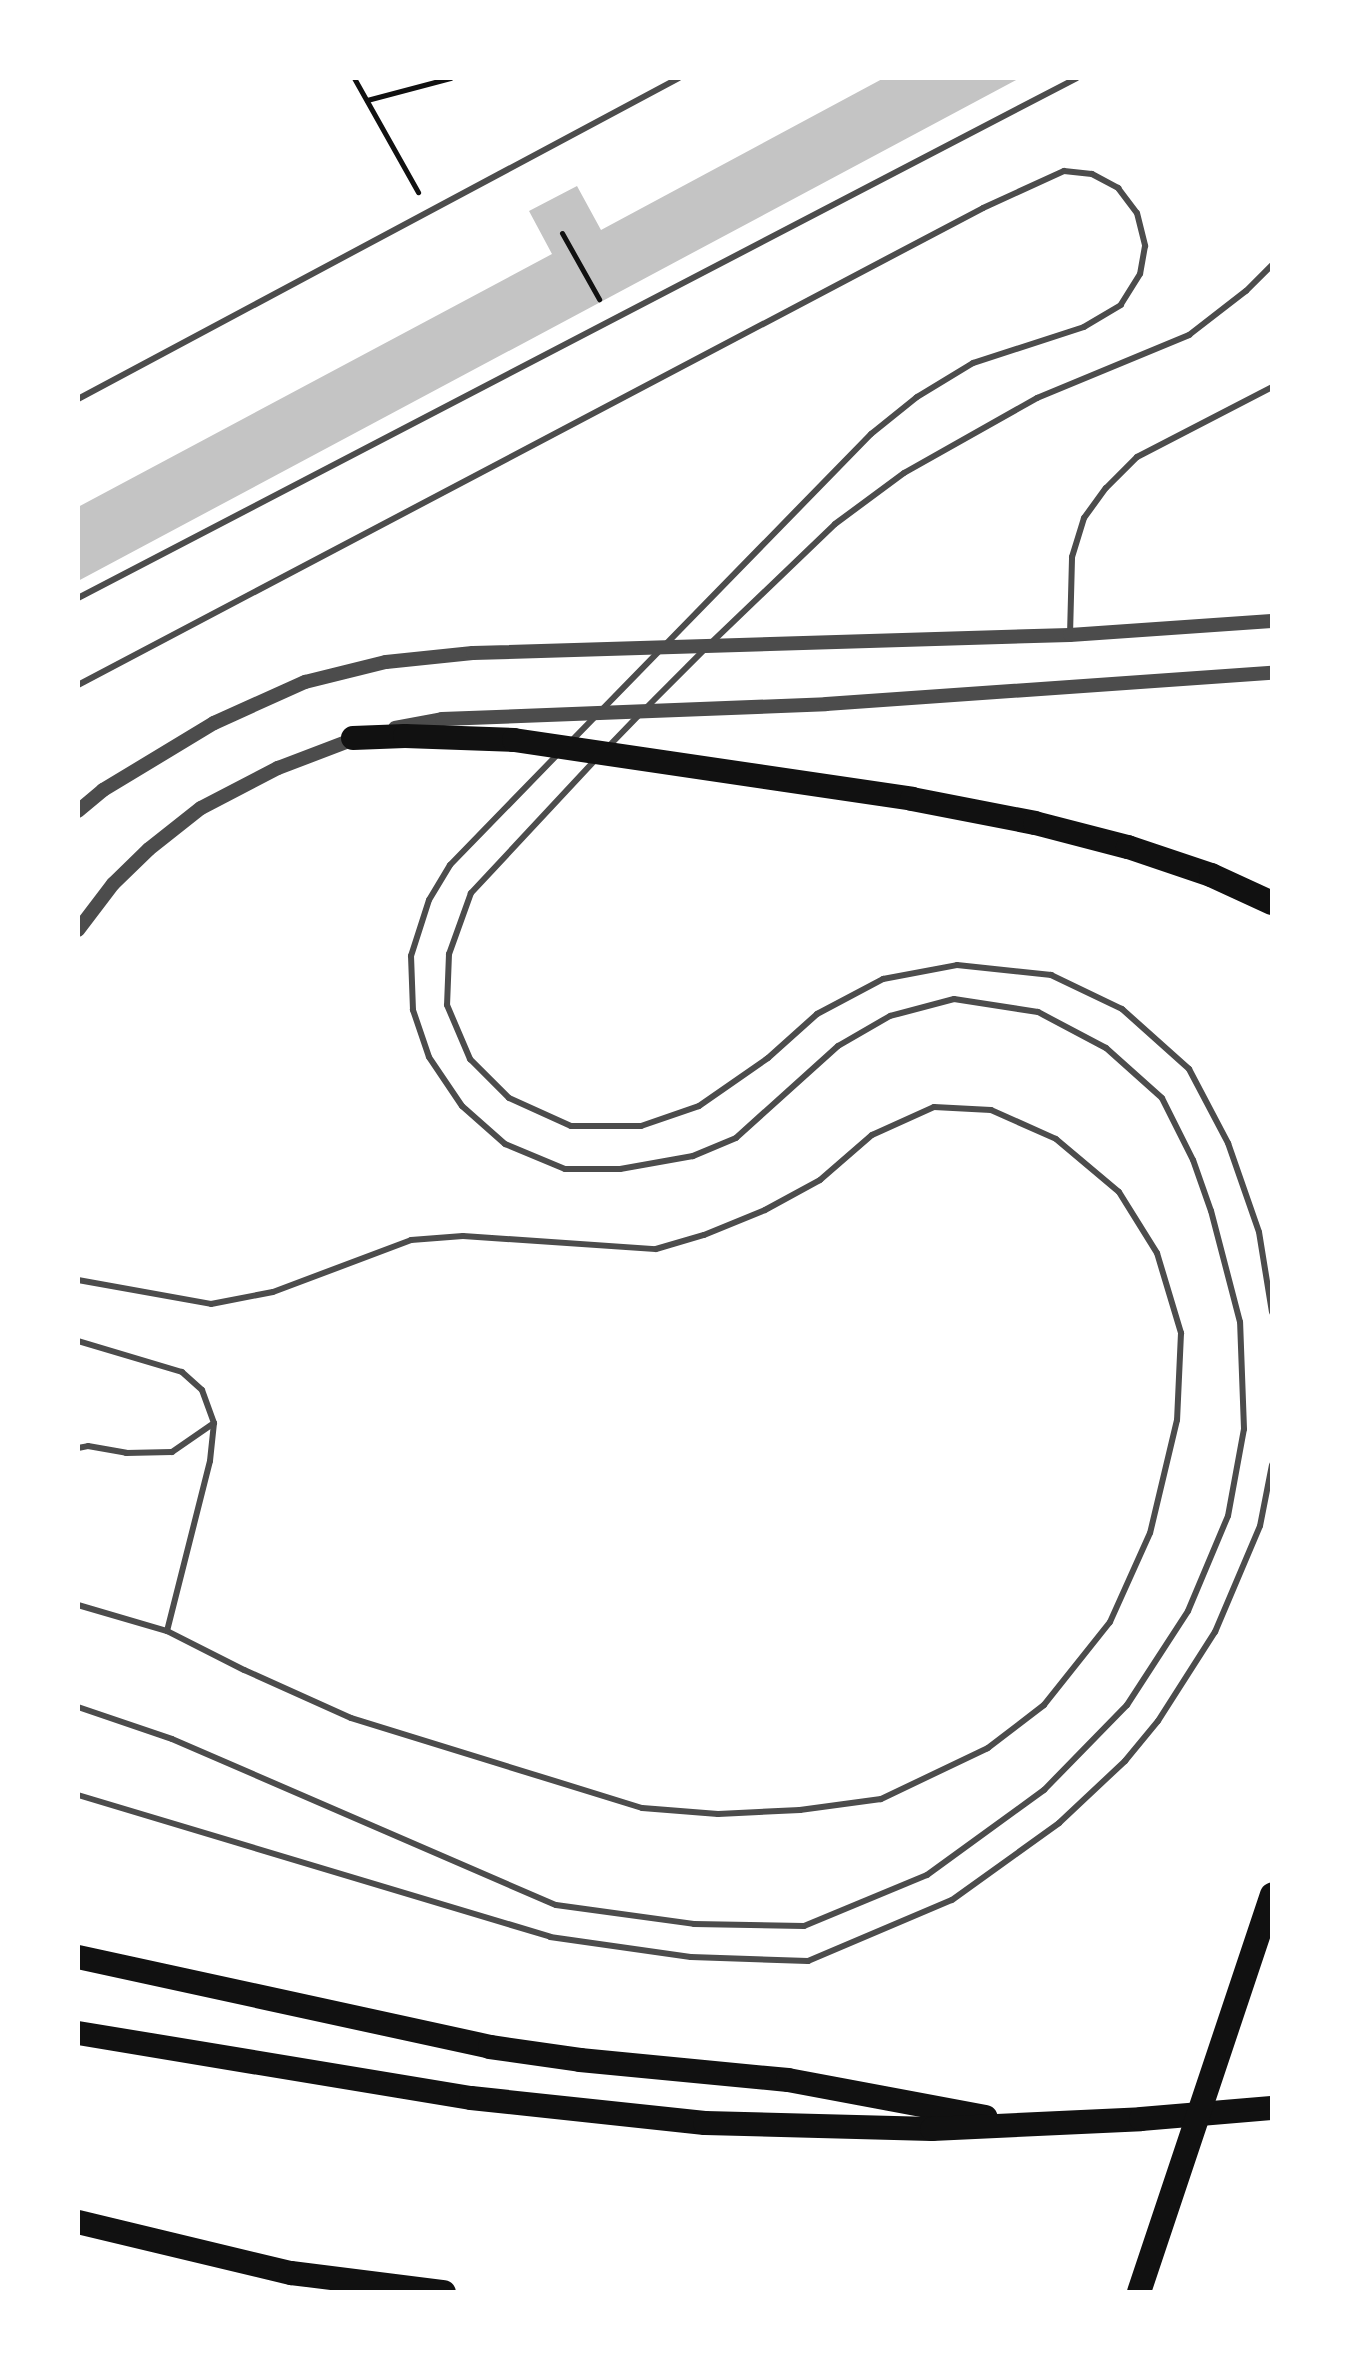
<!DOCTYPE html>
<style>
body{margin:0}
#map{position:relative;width:1350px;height:2370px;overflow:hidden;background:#fff;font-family:Barlow,sans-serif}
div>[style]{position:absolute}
.building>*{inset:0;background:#c4c4c4}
.path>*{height:5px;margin:-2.5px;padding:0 2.5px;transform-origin:2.5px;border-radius:2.5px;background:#111}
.service>*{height:6px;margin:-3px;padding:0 3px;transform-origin:3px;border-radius:3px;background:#4c4c4c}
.tertiary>*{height:14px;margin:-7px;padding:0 7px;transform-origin:7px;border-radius:7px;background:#4c4c4c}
.motorway>*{height:24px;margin:-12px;padding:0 12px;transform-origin:12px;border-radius:12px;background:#111}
span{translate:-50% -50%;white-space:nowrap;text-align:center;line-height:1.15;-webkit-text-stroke:6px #fff;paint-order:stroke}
.frame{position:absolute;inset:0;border:80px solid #fff;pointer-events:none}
</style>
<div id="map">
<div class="building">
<i style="clip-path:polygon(884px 78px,1020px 78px,78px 581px,78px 507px,552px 254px,529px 211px,577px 186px,601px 230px)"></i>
</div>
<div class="path">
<i style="left:354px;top:78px;width:131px;rotate:60.7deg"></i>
<i style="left:367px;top:100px;width:86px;rotate:-14.8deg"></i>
<i style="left:562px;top:233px;width:76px;rotate:60.7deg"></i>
</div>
<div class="service">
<i style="left:78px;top:399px;width:681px;rotate:-28.11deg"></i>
<i style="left:78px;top:598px;width:1126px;rotate:-27.5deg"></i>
<i style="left:1070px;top:635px;width:78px;rotate:-88.5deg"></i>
<i style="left:1072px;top:557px;width:41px;rotate:-72.9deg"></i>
<i style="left:1084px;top:518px;width:37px;rotate:-54deg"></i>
<i style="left:1106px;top:488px;width:44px;rotate:-45deg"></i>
<i style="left:1137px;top:457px;width:152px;rotate:-27.4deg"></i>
<i style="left:712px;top:642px;width:170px;rotate:-43.8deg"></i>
<i style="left:835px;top:524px;width:86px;rotate:-36.5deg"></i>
<i style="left:904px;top:473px;width:153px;rotate:-29.4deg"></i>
<i style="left:1037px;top:398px;width:165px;rotate:-22.5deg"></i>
<i style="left:1189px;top:335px;width:72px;rotate:-37.7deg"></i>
<i style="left:1246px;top:291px;width:37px;rotate:-45deg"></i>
<i style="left:78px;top:685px;width:1023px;rotate:-27.79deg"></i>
<i style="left:983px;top:208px;width:89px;rotate:-24.6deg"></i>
<i style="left:1064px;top:171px;width:28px;rotate:6deg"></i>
<i style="left:1092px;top:174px;width:30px;rotate:28deg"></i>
<i style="left:1118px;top:188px;width:31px;rotate:53deg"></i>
<i style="left:1137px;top:213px;width:34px;rotate:76deg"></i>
<i style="left:1145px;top:246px;width:28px;rotate:100deg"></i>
<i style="left:1140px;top:274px;width:36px;rotate:122deg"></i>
<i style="left:1121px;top:305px;width:43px;rotate:149.3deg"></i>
<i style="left:1084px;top:327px;width:117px;rotate:162deg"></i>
<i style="left:973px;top:363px;width:66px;rotate:148.7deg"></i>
<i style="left:917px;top:397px;width:59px;rotate:141.2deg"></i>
<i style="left:871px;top:434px;width:432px;rotate:134.3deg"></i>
<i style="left:647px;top:707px;width:81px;rotate:-45deg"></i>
<i style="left:608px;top:747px;width:45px;rotate:-45.9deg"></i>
<i style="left:597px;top:758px;width:185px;rotate:133deg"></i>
<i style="left:471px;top:893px;width:65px;rotate:109.8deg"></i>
<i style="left:449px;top:954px;width:51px;rotate:92.2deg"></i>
<i style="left:447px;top:1005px;width:59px;rotate:66.9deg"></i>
<i style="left:470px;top:1059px;width:55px;rotate:45deg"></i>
<i style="left:509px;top:1098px;width:68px;rotate:24.3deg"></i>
<i style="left:571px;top:1126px;width:70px"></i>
<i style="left:641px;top:1126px;width:61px;rotate:-19deg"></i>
<i style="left:699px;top:1106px;width:84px;rotate:-34.8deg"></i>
<i style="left:768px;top:1058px;width:66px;rotate:-41.9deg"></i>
<i style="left:817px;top:1014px;width:75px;rotate:-27.9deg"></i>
<i style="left:883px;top:979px;width:75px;rotate:-10.7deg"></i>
<i style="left:957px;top:965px;width:95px;rotate:6.1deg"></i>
<i style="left:1051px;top:975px;width:79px;rotate:25.6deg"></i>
<i style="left:1122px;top:1009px;width:90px;rotate:41.8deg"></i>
<i style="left:1189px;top:1069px;width:84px;rotate:62.2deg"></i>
<i style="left:1228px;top:1143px;width:94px;rotate:70.8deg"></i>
<i style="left:1259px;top:1232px;width:81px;rotate:80.8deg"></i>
<i style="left:78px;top:1280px;width:135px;rotate:10.2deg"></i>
<i style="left:211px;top:1304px;width:63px;rotate:-11deg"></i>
<i style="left:273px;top:1292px;width:147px;rotate:-20.6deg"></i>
<i style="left:411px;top:1240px;width:52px;rotate:-4.4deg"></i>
<i style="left:463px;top:1236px;width:193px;rotate:3.9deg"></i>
<i style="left:656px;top:1249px;width:50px;rotate:-16.3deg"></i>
<i style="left:704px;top:1235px;width:66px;rotate:-22.3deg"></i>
<i style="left:765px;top:1210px;width:63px;rotate:-28.6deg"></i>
<i style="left:820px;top:1180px;width:69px;rotate:-40.9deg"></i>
<i style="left:872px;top:1135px;width:68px;rotate:-24.3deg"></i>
<i style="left:934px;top:1107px;width:57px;rotate:3deg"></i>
<i style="left:991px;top:1110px;width:71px;rotate:24deg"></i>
<i style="left:1056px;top:1139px;width:82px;rotate:40.1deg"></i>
<i style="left:1119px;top:1192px;width:72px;rotate:58.1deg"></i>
<i style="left:1157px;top:1253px;width:84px;rotate:73.3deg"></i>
<i style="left:1181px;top:1333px;width:87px;rotate:92.6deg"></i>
<i style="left:1177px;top:1420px;width:116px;rotate:103.4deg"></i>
<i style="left:1150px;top:1533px;width:98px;rotate:114.2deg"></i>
<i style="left:1110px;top:1622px;width:106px;rotate:128.5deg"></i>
<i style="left:1044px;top:1705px;width:71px;rotate:142.5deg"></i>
<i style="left:988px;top:1748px;width:119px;rotate:154.5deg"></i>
<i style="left:881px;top:1799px;width:82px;rotate:172.3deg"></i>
<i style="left:800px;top:1810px;width:82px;rotate:177.2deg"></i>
<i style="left:718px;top:1814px;width:76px;rotate:-175.5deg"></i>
<i style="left:642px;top:1808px;width:305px;rotate:-162.8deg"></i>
<i style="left:351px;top:1718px;width:117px;rotate:-155.8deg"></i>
<i style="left:244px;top:1670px;width:86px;rotate:-153.1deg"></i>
<i style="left:167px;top:1631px;width:175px;rotate:-75.8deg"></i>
<i style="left:210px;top:1461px;width:38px;rotate:-84deg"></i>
<i style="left:214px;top:1423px;width:35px;rotate:-110deg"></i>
<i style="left:202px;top:1390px;width:27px;rotate:-138deg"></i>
<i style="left:182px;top:1372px;width:109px;rotate:-163.4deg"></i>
<i style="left:78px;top:1448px;width:10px;rotate:-11deg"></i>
<i style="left:88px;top:1446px;width:39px;rotate:10deg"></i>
<i style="left:126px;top:1453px;width:46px;rotate:-1.2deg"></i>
<i style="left:172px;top:1452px;width:51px;rotate:-34.6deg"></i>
<i style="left:78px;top:1605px;width:93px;rotate:16.3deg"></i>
<i style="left:78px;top:1707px;width:99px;rotate:18.8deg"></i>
<i style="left:172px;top:1739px;width:418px;rotate:23.4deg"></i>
<i style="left:556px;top:1905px;width:139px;rotate:7.8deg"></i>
<i style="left:694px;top:1924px;width:110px;rotate:1deg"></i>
<i style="left:804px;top:1926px;width:133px;rotate:-22.5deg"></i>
<i style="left:927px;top:1875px;width:145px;rotate:-36deg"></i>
<i style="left:1044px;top:1790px;width:119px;rotate:-45.7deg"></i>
<i style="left:1127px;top:1705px;width:112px;rotate:-57deg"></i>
<i style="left:1188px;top:1611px;width:103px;rotate:-67.2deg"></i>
<i style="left:1228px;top:1516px;width:88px;rotate:-79.6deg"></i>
<i style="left:1244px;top:1429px;width:107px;rotate:-92.1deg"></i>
<i style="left:1240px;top:1322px;width:115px;rotate:-104.6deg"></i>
<i style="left:1211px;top:1211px;width:54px;rotate:-109.4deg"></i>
<i style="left:1193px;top:1160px;width:69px;rotate:-116.6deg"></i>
<i style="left:1162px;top:1098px;width:75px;rotate:-138.2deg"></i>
<i style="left:1106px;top:1048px;width:77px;rotate:-152.1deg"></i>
<i style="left:1038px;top:1012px;width:85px;rotate:-171.2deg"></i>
<i style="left:954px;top:999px;width:66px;rotate:165.1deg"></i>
<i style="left:890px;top:1016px;width:60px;rotate:150deg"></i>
<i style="left:838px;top:1046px;width:137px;rotate:138deg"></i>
<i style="left:736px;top:1138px;width:47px;rotate:157.3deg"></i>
<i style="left:693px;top:1156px;width:74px;rotate:169.9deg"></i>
<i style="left:620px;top:1169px;width:55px;rotate:180deg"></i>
<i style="left:565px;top:1169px;width:65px;rotate:-157.4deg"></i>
<i style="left:505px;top:1144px;width:57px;rotate:-138.5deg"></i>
<i style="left:462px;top:1106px;width:59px;rotate:-124deg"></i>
<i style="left:429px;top:1057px;width:50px;rotate:-108.8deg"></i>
<i style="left:413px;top:1010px;width:54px;rotate:-92.1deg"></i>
<i style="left:411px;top:956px;width:59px;rotate:-72.2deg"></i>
<i style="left:429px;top:900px;width:41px;rotate:-59deg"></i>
<i style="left:450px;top:865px;width:155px;rotate:-45.8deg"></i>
<i style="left:78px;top:1795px;width:493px;rotate:16.7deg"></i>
<i style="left:550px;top:1937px;width:142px;rotate:8.1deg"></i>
<i style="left:691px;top:1957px;width:117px;rotate:2deg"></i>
<i style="left:808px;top:1961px;width:156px;rotate:-23deg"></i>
<i style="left:952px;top:1900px;width:132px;rotate:-35.7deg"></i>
<i style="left:1059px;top:1823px;width:91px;rotate:-43.2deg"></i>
<i style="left:1125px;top:1761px;width:52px;rotate:-50.5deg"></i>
<i style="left:1158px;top:1721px;width:106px;rotate:-57.4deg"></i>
<i style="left:1215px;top:1632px;width:115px;rotate:-67deg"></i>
<i style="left:1260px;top:1526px;width:62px;rotate:-78.9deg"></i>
</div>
<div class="tertiary">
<i style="left:395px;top:728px;width:48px;rotate:-10.8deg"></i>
<i style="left:442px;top:719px;width:384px;rotate:-2.2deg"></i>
<i style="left:826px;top:704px;width:447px;rotate:-4deg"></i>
<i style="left:78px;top:811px;width:33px;rotate:-40deg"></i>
<i style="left:103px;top:790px;width:130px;rotate:-31.1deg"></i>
<i style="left:214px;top:723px;width:100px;rotate:-24.3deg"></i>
<i style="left:305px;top:682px;width:83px;rotate:-13.9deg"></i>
<i style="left:386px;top:662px;width:87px;rotate:-5.9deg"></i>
<i style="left:473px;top:653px;width:597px;rotate:-1.73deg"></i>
<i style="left:1070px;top:635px;width:202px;rotate:-4deg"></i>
<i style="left:78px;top:930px;width:58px;rotate:-52.7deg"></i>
<i style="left:113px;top:884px;width:50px;rotate:-44.2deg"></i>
<i style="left:149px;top:849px;width:66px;rotate:-38.3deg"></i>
<i style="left:201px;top:808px;width:87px;rotate:-27.5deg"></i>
<i style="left:278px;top:768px;width:87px;rotate:-20.9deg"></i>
</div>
<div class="motorway">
<i style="left:353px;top:738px;width:52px;rotate:-2.2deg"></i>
<i style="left:405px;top:736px;width:109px;rotate:2.1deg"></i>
<i style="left:514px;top:740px;width:402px;rotate:8.4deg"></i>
<i style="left:912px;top:799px;width:125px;rotate:11deg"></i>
<i style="left:1035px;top:823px;width:96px;rotate:14.5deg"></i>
<i style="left:1128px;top:847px;width:88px;rotate:18.6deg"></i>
<i style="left:1211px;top:875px;width:67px;rotate:24.7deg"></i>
<i style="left:78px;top:1957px;width:422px;rotate:12.3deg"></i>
<i style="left:490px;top:2047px;width:91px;rotate:8.2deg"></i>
<i style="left:580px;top:2060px;width:209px;rotate:5.5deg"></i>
<i style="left:788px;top:2080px;width:201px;rotate:10.6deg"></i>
<i style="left:78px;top:2033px;width:398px;rotate:9.4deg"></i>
<i style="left:471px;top:2098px;width:235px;rotate:6.1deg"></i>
<i style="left:705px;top:2123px;width:227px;rotate:1.5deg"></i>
<i style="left:932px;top:2129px;width:209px;rotate:-2.7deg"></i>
<i style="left:1141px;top:2119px;width:131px;rotate:-4.8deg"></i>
<i style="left:78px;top:2222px;width:219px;rotate:13.5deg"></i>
<i style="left:291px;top:2273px;width:154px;rotate:7.1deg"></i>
<i style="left:1139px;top:2292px;width:419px;rotate:-71.5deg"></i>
</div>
<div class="frame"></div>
</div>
